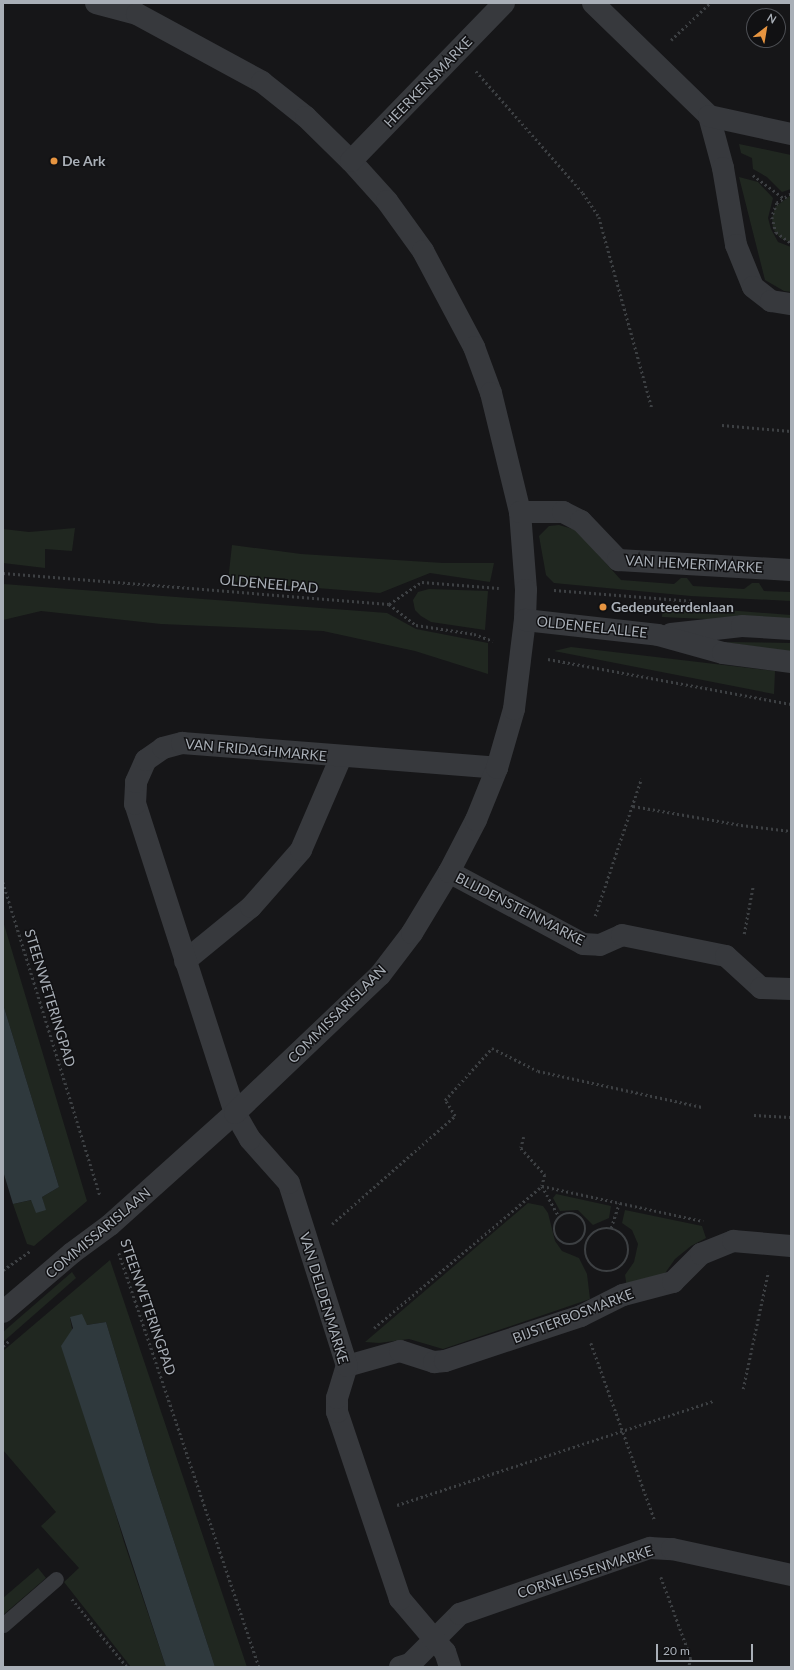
<!DOCTYPE html>
<style>
body{margin:0}
#map{position:relative;width:794px;height:1670px;overflow:hidden;background:#161618;font-family:Lato,sans-serif}
div>[style]{position:absolute}
.green>*{inset:0;background:#202720}
.water>*{inset:0;background:#2f393d}
.path>*{height:2.5px;margin-top:-1.25px;transform-origin:0;background:repeating-linear-gradient(90deg,#3d4043 0 2px,transparent 0 5px)}
.path>.ring{margin:-1.25px;padding:0;box-sizing:content-box;background:none;border:2.5px solid #3d4043;border-radius:50%}
.service>*{height:15px;margin:-7.5px;padding:0 7.5px;transform-origin:7.5px;border-radius:7.5px;background:#37393d}
.minor>*{height:22px;margin:-11px;padding:0 11px;transform-origin:11px;border-radius:11px;background:#37393d}
.tertiary>*{height:22px;margin:-11px;padding:0 11px;transform-origin:11px;border-radius:11px;background:#37393d}
.dots>*{width:11px;height:11px;translate:-50% -50%;box-sizing:border-box;border:2px solid #111113;border-radius:50%}
span{translate:-50% -50%;white-space:nowrap;text-align:center;line-height:1.15;-webkit-text-stroke:3px #111113;paint-order:stroke}
.street-label{font-size:14px;color:#a9afb7}
.poi-label{font-size:14px;color:#a9afb7;font-weight:700}
.left{translate:0 -50%;text-align:left}
.frame{position:absolute;inset:0;border:4px solid #a9afb7;pointer-events:none}
.north{position:absolute;left:746px;top:8px;width:40px;height:40px;box-sizing:border-box;background:#111113;border:1px solid #4e5055;border-radius:50%;rotate:31deg;font-size:11px;font-weight:700;line-height:16px;text-align:center;color:#a9afb7}
.north::after{content:'';display:block;margin:auto;width:14px;height:18px;background:#e69440;clip-path:polygon(50% 0,100% 100%,50% 72%,0 100%)}
.scale{position:absolute;left:656px;top:1644px;width:97px;height:18px;box-sizing:border-box;border:2px solid #a9afb7;border-top:0;padding-left:5px;font-size:12px;line-height:14px;white-space:nowrap;color:#a9afb7;-webkit-text-stroke:3px #111113;paint-order:stroke}
</style>
<div id="map">
<div class="green">
<i style="clip-path:polygon(739px 144px,791px 155px,791px 189px,782px 192px,767px 177px,753px 169px,752px 158px,741px 153px)"></i>
<i style="clip-path:polygon(739px 177px,758px 182px,773px 198px,768px 218px,771px 229px,778px 242px,791px 247px,791px 292px,784px 291px,765px 280px)"></i>
<i style="clip-path:polygon(791px 195px,791px 243px,780px 238px,773px 229px,772px 218px,775px 207px)"></i>
<i style="clip-path:polygon(559px 525px,576px 530px,621px 580px,674px 584px,681px 578px,687px 578px,693px 586px,744px 589px,752px 583px,759px 583px,764px 591px,791px 592px,791px 601px,691px 596px,554px 583px,546px 575px,539px 536px,549px 526px)"></i>
<i style="clip-path:polygon(75px 528px,72px 551px,45px 549px,45px 568px,3px 563px,3px 529px,29px 532px)"></i>
<i style="clip-path:polygon(232px 545px,301px 554px,443px 563px,494px 563px,490px 582px,430px 573px,380px 593px,228px 581px)"></i>
<i style="clip-path:polygon(3px 584px,387px 613px,416px 629px,488px 643px,488px 674px,415px 651px,323px 631px,161px 624px,41px 611px,3px 620px)"></i>
<i style="clip-path:polygon(429px 589px,488px 591px,485px 630px,431px 622px,421px 616px,415px 610px,413px 600px,418px 592px)"></i>
<i style="clip-path:polygon(663px 605px,791px 615px,791px 623px,662px 617px)"></i>
<i style="clip-path:polygon(724px 642px,791px 643px,791px 652px)"></i>
<i style="clip-path:polygon(571px 647px,775px 671px,774px 694px,554px 651px)"></i>
<i style="clip-path:polygon(3px 921px,87px 1201px,34px 1246px,27px 1244px,13px 1204px,32px 1200px,45px 1210px,42px 1197px,59px 1187px,3px 1004px)"></i>
<i style="clip-path:polygon(556px 1194px,611px 1206px,609px 1218px,593px 1225px,578px 1210px,560px 1211px,553px 1198px)"></i>
<i style="clip-path:polygon(528px 1203px,543px 1206px,548px 1213px,555px 1241px,562px 1251px,579px 1258px,587px 1274px,590px 1299px,443px 1349px,409px 1339px,379px 1343px,365px 1342px)"></i>
<i style="clip-path:polygon(625px 1210px,702px 1226px,706px 1238px,691px 1246px,675px 1259px,661px 1279px,627px 1288px,625px 1275px,634px 1262px,638px 1244px,632px 1230px,622px 1223px)"></i>
<i style="clip-path:polygon(110px 1260px,247px 1667px,215px 1667px,152px 1474px,106px 1322px,87px 1325px,70px 1318px,92px 1434px,124px 1542px,166px 1667px,131px 1667px,64px 1582px,79px 1568px,41px 1526px,56px 1512px,3px 1450px,3px 1351px)"></i>
<i style="clip-path:polygon(72px 1272px,76px 1278px,3px 1342px,3px 1332px)"></i>
<i style="clip-path:polygon(38px 1568px,46px 1578px,3px 1615px,3px 1598px)"></i>
</div>
<div class="water">
<i style="clip-path:polygon(3px 1004px,59px 1187px,42px 1197px,46px 1210px,36px 1213px,31px 1200px,13px 1204px,3px 1171px)"></i>
<i style="clip-path:polygon(82px 1314px,87px 1325px,106px 1322px,152px 1474px,215px 1667px,166px 1667px,61px 1346px,73px 1328px,70px 1317px)"></i>
</div>
<div class="path">
<i style="left:671px;top:40px;width:54px;rotate:-43.5deg"></i>
<i style="left:476px;top:71px;width:162px;rotate:48.7deg"></i>
<i style="left:583px;top:193px;width:29px;rotate:56deg"></i>
<i style="left:599px;top:217px;width:198px;rotate:74.5deg"></i>
<i style="left:753px;top:175px;width:38px;rotate:37deg"></i>
<i style="left:791px;top:194px;width:17px;rotate:147deg"></i>
<i style="left:777px;top:203px;width:15px;rotate:110deg"></i>
<i style="left:772px;top:217px;width:16px;rotate:75deg"></i>
<i style="left:776px;top:232px;width:19px;rotate:36deg"></i>
<i style="left:722px;top:425px;width:69px;rotate:5deg"></i>
<i style="left:3px;top:573px;width:387px;rotate:4.6deg"></i>
<i style="left:389px;top:604px;width:40px;rotate:-34deg"></i>
<i style="left:422px;top:582px;width:77px;rotate:4.5deg"></i>
<i style="left:554px;top:590px;width:140px;rotate:4.5deg"></i>
<i style="left:389px;top:604px;width:34px;rotate:38deg"></i>
<i style="left:416px;top:625px;width:59px;rotate:8.8deg"></i>
<i style="left:474px;top:634px;width:20px;rotate:20deg"></i>
<i style="left:548px;top:659px;width:247px;rotate:10.5deg"></i>
<i style="left:633px;top:806px;width:110px;rotate:10deg"></i>
<i style="left:741px;top:825px;width:50px;rotate:6.8deg"></i>
<i style="left:3px;top:882px;width:328px;rotate:72.8deg"></i>
<i style="left:595px;top:916px;width:145px;rotate:-71.4deg"></i>
<i style="left:744px;top:934px;width:49px;rotate:-79.4deg"></i>
<i style="left:754px;top:1115px;width:37px;rotate:3deg"></i>
<i style="left:524px;top:1137px;width:11px;rotate:105deg"></i>
<i style="left:521px;top:1148px;width:36px;rotate:48deg"></i>
<i style="left:545px;top:1175px;width:11px;rotate:105deg"></i>
<i style="left:542px;top:1186px;width:35px;rotate:61deg"></i>
<i class="ring" style="left:554px;top:1213px;width:29.5px;height:29.5px"></i>
<i style="left:332px;top:1224px;width:164px;rotate:-41.3deg"></i>
<i style="left:455px;top:1116px;width:19px;rotate:-122deg"></i>
<i style="left:445px;top:1100px;width:70px;rotate:-47.9deg"></i>
<i style="left:492px;top:1048px;width:51px;rotate:26.6deg"></i>
<i style="left:538px;top:1071px;width:168px;rotate:12.4deg"></i>
<i style="left:611px;top:1228px;width:26px;rotate:-72deg"></i>
<i class="ring" style="left:585px;top:1228px;width:41.5px;height:41.5px"></i>
<i style="left:119px;top:1253px;width:437px;rotate:71.3deg"></i>
<i style="left:3px;top:1270px;width:33px;rotate:-35deg"></i>
<i style="left:374px;top:1328px;width:220px;rotate:-40.2deg"></i>
<i style="left:542px;top:1186px;width:165px;rotate:12.3deg"></i>
<i style="left:591px;top:1343px;width:189px;rotate:70.2deg"></i>
<i style="left:3px;top:1346px;width:9px;rotate:-41deg"></i>
<i style="left:743px;top:1389px;width:120px;rotate:-77.9deg"></i>
<i style="left:397px;top:1505px;width:334px;rotate:-18.2deg"></i>
<i style="left:661px;top:1577px;width:86px;rotate:69.7deg"></i>
<i style="left:691px;top:1658px;width:9px;rotate:103deg"></i>
<i style="left:72px;top:1599px;width:87px;rotate:51deg"></i>
</div>
<div class="service">
<i style="left:3px;top:1625px;width:70px;rotate:-41deg"></i>
</div>
<div class="minor">
<i style="left:96px;top:3px;width:42px;rotate:15deg"></i>
<i style="left:137px;top:14px;width:142px;rotate:28.5deg"></i>
<i style="left:262px;top:82px;width:56px;rotate:38.5deg"></i>
<i style="left:306px;top:117px;width:63px;rotate:44.4deg"></i>
<i style="left:351px;top:161px;width:54px;rotate:48deg"></i>
<i style="left:387px;top:201px;width:62px;rotate:54.2deg"></i>
<i style="left:423px;top:251px;width:109px;rotate:62deg"></i>
<i style="left:474px;top:347px;width:49px;rotate:69.7deg"></i>
<i style="left:491px;top:393px;width:122px;rotate:76.3deg"></i>
<i style="left:520px;top:512px;width:78px;rotate:85.6deg"></i>
<i style="left:526px;top:590px;width:30px;rotate:92deg"></i>
<i style="left:593px;top:3px;width:162px;rotate:44.2deg"></i>
<i style="left:709px;top:116px;width:54px;rotate:74.9deg"></i>
<i style="left:723px;top:168px;width:78px;rotate:80.4deg"></i>
<i style="left:736px;top:245px;width:45px;rotate:68deg"></i>
<i style="left:753px;top:287px;width:23px;rotate:38deg"></i>
<i style="left:771px;top:301px;width:20px;rotate:9deg"></i>
<i style="left:709px;top:116px;width:84px;rotate:12.4deg"></i>
<i style="left:351px;top:161px;width:220px;rotate:-45.9deg"></i>
<i style="left:520px;top:512px;width:43px"></i>
<i style="left:563px;top:512px;width:20px;rotate:27deg"></i>
<i style="left:581px;top:521px;width:54px;rotate:46.5deg"></i>
<i style="left:618px;top:560px;width:173px;rotate:3.3deg"></i>
<i style="left:449px;top:872px;width:152px;rotate:28.2deg"></i>
<i style="left:583px;top:944px;width:17px;rotate:3deg"></i>
<i style="left:600px;top:945px;width:24px;rotate:-24deg"></i>
<i style="left:622px;top:935px;width:106px;rotate:11.4deg"></i>
<i style="left:726px;top:956px;width:47px;rotate:42.4deg"></i>
<i style="left:761px;top:988px;width:30px;rotate:2deg"></i>
<i style="left:185px;top:961px;width:85px;rotate:-39.3deg"></i>
<i style="left:251px;top:907px;width:76px;rotate:-48.7deg"></i>
<i style="left:301px;top:850px;width:101px;rotate:-66.7deg"></i>
<i style="left:347px;top:1366px;width:55px;rotate:-15.8deg"></i>
<i style="left:400px;top:1351px;width:36px;rotate:18deg"></i>
<i style="left:434px;top:1362px;width:11px;rotate:-5deg"></i>
<i style="left:445px;top:1361px;width:143px;rotate:-18.3deg"></i>
<i style="left:581px;top:1316px;width:47px;rotate:-26.6deg"></i>
<i style="left:623px;top:1295px;width:52px;rotate:-14.6deg"></i>
<i style="left:673px;top:1282px;width:40px;rotate:-45deg"></i>
<i style="left:701px;top:1254px;width:35px;rotate:-22deg"></i>
<i style="left:733px;top:1241px;width:58px;rotate:4.9deg"></i>
<i style="left:400px;top:1667px;width:10px;rotate:-17deg"></i>
<i style="left:410px;top:1664px;width:71px;rotate:-45deg"></i>
<i style="left:460px;top:1614px;width:201px;rotate:-19.2deg"></i>
<i style="left:650px;top:1548px;width:22px;rotate:3deg"></i>
<i style="left:672px;top:1549px;width:122px;rotate:12.3deg"></i>
<i style="left:450px;top:1667px;width:16px;rotate:-108deg"></i>
<i style="left:445px;top:1652px;width:70px;rotate:-130.3deg"></i>
<i style="left:400px;top:1599px;width:197px;rotate:-108.6deg"></i>
<i style="left:337px;top:1412px;width:14px;rotate:-90deg"></i>
<i style="left:337px;top:1398px;width:34px;rotate:-73deg"></i>
<i style="left:347px;top:1366px;width:192px;rotate:-107.6deg"></i>
<i style="left:289px;top:1183px;width:59px;rotate:-131.6deg"></i>
<i style="left:250px;top:1139px;width:30px;rotate:-120deg"></i>
<i style="left:235px;top:1113px;width:325px;rotate:-107.9deg"></i>
<i style="left:135px;top:804px;width:22px;rotate:-87deg"></i>
<i style="left:136px;top:782px;width:24px;rotate:-66deg"></i>
<i style="left:146px;top:760px;width:21px;rotate:-35deg"></i>
<i style="left:163px;top:748px;width:20px;rotate:-15deg"></i>
<i style="left:182px;top:743px;width:316px;rotate:4.5deg"></i>
</div>
<div class="tertiary">
<i style="left:671px;top:634px;width:71px;rotate:-6.4deg"></i>
<i style="left:742px;top:626px;width:49px;rotate:3.5deg"></i>
<i style="left:3px;top:1312px;width:91px;rotate:-40.5deg"></i>
<i style="left:72px;top:1253px;width:47px;rotate:-36.4deg"></i>
<i style="left:110px;top:1225px;width:168px;rotate:-41.9deg"></i>
<i style="left:235px;top:1113px;width:200px;rotate:-43.6deg"></i>
<i style="left:380px;top:975px;width:53px;rotate:-52.7deg"></i>
<i style="left:412px;top:933px;width:71px;rotate:-58.8deg"></i>
<i style="left:449px;top:872px;width:59px;rotate:-62.6deg"></i>
<i style="left:476px;top:820px;width:56px;rotate:-68deg"></i>
<i style="left:497px;top:768px;width:61px;rotate:-73.9deg"></i>
<i style="left:514px;top:709px;width:90px;rotate:-83deg"></i>
<i style="left:525px;top:620px;width:134px;rotate:6.4deg"></i>
<i style="left:658px;top:635px;width:67px;rotate:15.5deg"></i>
<i style="left:723px;top:653px;width:69px;rotate:7.5deg"></i>
</div>
<div class="dots">
<i style="left:54px;top:161px;background:#e69440"></i>
<i style="left:603px;top:607px;background:#e69440"></i>
</div>
<div class="street-label">
<span style="left:428px;top:82px;rotate:-46deg">HEERKENSMARKE</span>
<span style="left:694px;top:564px;rotate:3deg">VAN HEMERTMARKE</span>
<span style="left:269px;top:584px;rotate:5deg">OLDENEELPAD</span>
<span style="left:592px;top:627px;rotate:6deg">OLDENEELALLEE</span>
<span style="left:256px;top:750px;rotate:5deg">VAN FRIDAGHMARKE</span>
<span style="left:520px;top:909px;rotate:27deg">BLIJDENSTEINMARKE</span>
<span style="left:50px;top:998px;rotate:73deg">STEENWETERINGPAD</span>
<span style="left:337px;top:1014px;rotate:-45deg">COMMISSARISLAAN</span>
<span style="left:98px;top:1233px;rotate:-40deg">COMMISSARISLAAN</span>
<span style="left:324px;top:1298px;rotate:73deg">VAN DELDENMARKE</span>
<span style="left:148px;top:1307px;rotate:71deg">STEENWETERINGPAD</span>
<span style="left:573px;top:1316px;rotate:-21deg">BIJSTERBOSMARKE</span>
<span style="left:585px;top:1572px;rotate:-18deg">CORNELISSENMARKE</span>
</div>
<div class="poi-label">
<span class="left" style="left:62px;top:161px">De Ark</span>
<span class="left" style="left:611px;top:607px">Gedeputeerdenlaan</span>
</div>
<div class="frame"></div>
<div class="north">N</div>
<div class="scale">20 m</div>
</div>
